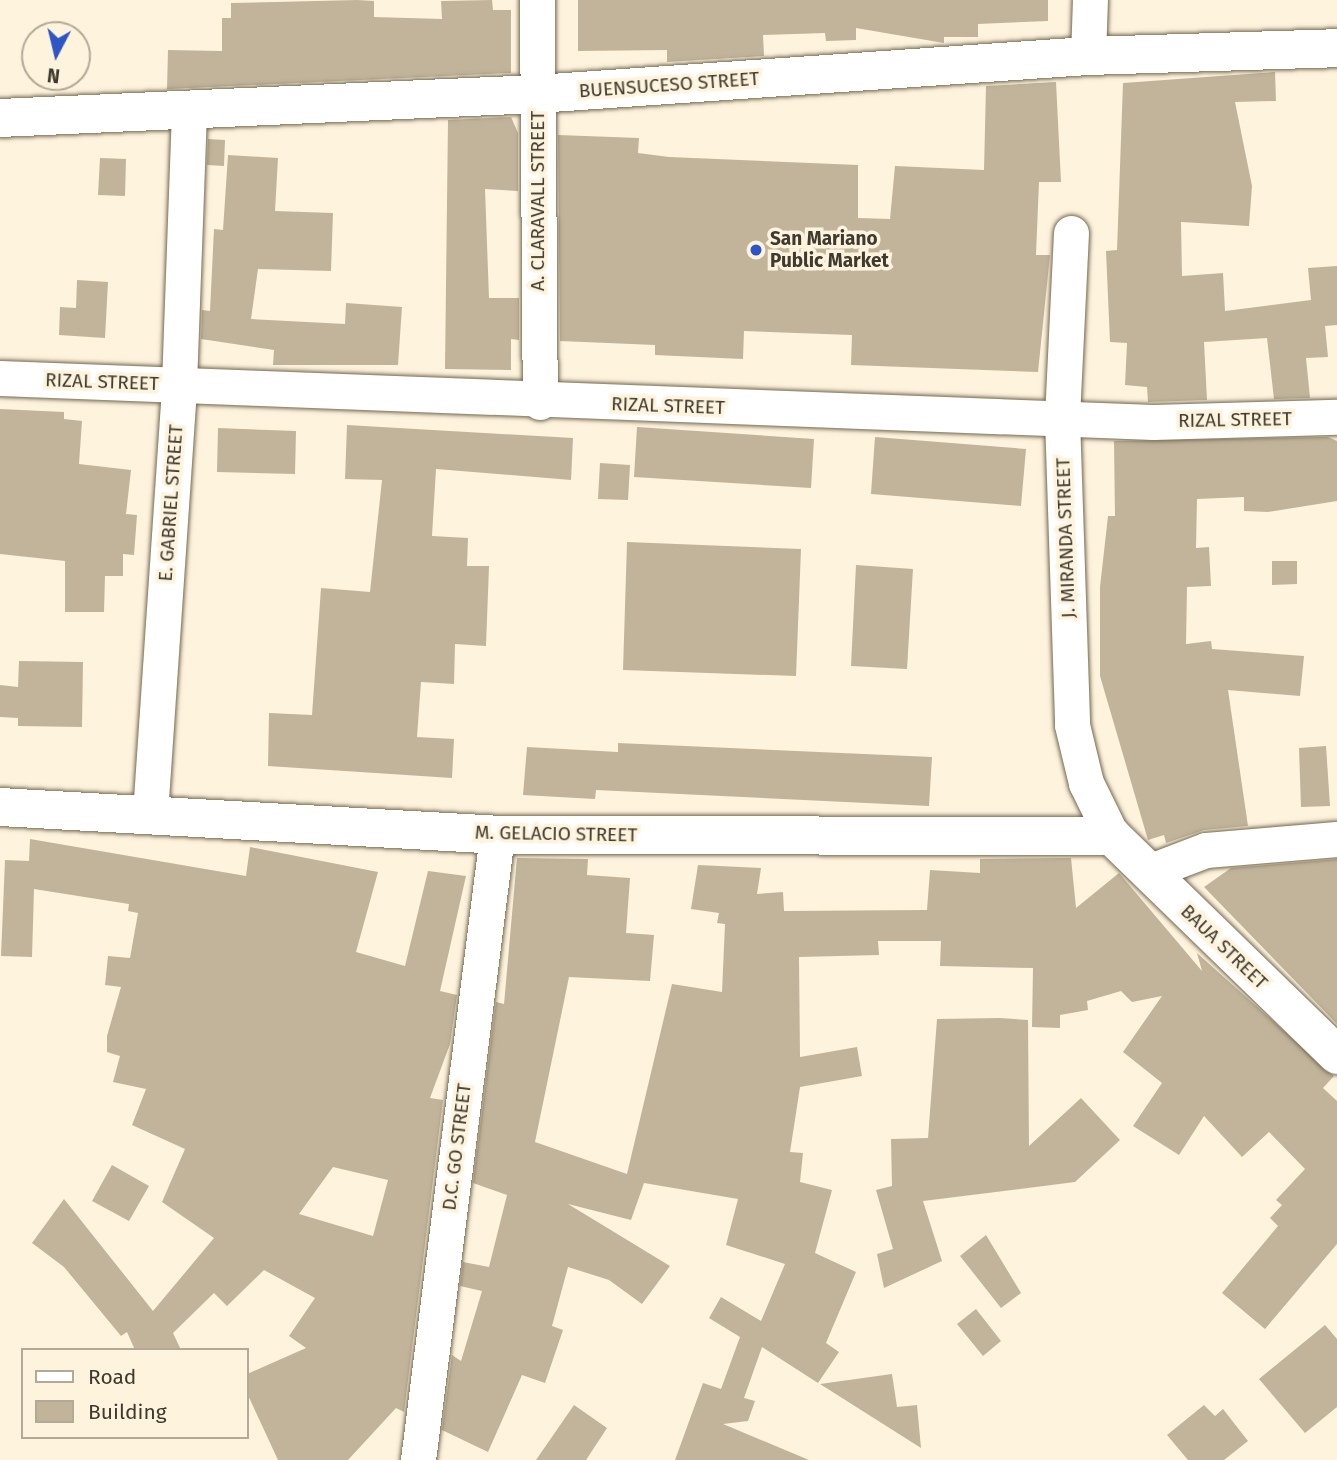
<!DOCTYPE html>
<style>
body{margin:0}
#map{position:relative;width:1337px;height:1460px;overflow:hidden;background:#fef3dd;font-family:"Fira Sans",sans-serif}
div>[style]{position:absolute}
.building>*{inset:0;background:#c1b49a}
.roads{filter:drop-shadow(0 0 2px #73674f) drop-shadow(0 0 2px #73674f)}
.street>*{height:35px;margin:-17.5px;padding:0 17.5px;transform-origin:17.5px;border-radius:17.5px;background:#fff}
.secondary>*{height:38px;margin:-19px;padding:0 19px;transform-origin:19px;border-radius:19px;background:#fff}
.dots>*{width:19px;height:19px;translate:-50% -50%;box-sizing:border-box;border:4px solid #fef3dd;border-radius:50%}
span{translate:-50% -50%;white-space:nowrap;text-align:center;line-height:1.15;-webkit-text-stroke:7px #fef3dd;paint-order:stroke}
.street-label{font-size:19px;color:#3f3a2f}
.poi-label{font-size:19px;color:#3f3a2f;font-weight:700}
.left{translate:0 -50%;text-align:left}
.legend{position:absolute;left:21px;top:1348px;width:228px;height:91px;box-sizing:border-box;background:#fef3dd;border:2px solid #b2a997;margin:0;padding:9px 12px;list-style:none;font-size:21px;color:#3f3a2f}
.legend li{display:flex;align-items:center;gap:14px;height:35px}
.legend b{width:35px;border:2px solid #b2a997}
.north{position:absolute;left:21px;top:21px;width:70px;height:70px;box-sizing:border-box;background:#fef3dd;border:2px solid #b2a997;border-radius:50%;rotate:187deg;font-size:19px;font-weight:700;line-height:28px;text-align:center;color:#3f3a2f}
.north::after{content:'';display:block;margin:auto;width:24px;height:32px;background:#2d55c5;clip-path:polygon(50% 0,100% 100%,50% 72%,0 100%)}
</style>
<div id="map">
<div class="building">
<i style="clip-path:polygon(357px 0,374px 1px,374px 17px,442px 19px,441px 1px,492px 0,493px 10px,511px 10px,511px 73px,167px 89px,168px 50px,222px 51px,222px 18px,231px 18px,231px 3px)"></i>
<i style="clip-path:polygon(578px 0,1048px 0,1048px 21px,978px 24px,978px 37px,944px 37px,944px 43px,856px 28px,856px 40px,826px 41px,825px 33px,763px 35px,764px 56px,667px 62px,667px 50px,578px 51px)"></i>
<i style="clip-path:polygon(1275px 72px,1276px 101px,1235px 102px,1252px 186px,1249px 226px,1181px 222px,1182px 276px,1223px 273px,1225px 311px,1311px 300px,1308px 268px,1337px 266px,1337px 325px,1325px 326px,1328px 357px,1306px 358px,1310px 398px,1274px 399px,1267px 338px,1204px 342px,1207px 400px,1148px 402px,1147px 387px,1125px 385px,1127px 343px,1110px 342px,1106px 251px,1117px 250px,1123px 83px)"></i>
<i style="clip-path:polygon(1056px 82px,1061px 182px,1039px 182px,1036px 255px,1050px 255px,1038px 372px,851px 365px,852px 335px,744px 331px,743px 359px,655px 355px,655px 345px,560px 341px,558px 135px,639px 138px,638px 153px,669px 157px,858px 165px,858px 218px,890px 219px,895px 166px,984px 170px,986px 86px)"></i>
<i style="clip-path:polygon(511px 117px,518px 133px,518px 191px,485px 189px,489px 298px,519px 298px,519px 340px,511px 339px,511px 370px,445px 369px,448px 120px)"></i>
<i style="clip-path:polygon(208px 139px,225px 140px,224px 166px,207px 165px)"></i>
<i style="clip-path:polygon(228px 155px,278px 158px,275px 211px,333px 213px,331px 271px,258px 269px,251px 319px,345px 324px,346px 303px,402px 307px,398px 365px,273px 365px,274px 350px,201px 339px,202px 310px,210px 311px,214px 229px,223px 230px)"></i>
<i style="clip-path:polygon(100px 158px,126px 159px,125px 196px,98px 195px)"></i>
<i style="clip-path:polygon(77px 280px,108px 282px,105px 338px,59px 335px,60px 307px,76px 308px)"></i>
<i style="clip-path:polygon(0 409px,64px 412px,64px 419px,82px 421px,79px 464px,131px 470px,126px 514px,137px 515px,134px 555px,123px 554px,123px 576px,105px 576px,104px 612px,65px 612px,65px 561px,0 554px)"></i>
<i style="clip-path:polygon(347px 425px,573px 438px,571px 480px,436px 469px,432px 536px,468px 538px,467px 566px,489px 566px,486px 646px,455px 644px,454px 684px,421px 682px,417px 737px,454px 739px,452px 778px,268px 766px,269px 713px,312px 715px,321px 588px,370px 592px,382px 480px,345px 479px)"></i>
<i style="clip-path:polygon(637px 427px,814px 439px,811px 488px,634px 477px)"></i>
<i style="clip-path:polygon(218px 428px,296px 431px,295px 474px,217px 472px)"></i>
<i style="clip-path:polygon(875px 437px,1026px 449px,1021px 506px,871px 494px)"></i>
<i style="clip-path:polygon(1328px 437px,1337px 441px,1337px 501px,1268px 512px,1244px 511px,1244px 497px,1197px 499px,1196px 548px,1209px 547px,1211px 586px,1187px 587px,1186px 644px,1211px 641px,1212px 649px,1304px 656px,1300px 696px,1228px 690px,1248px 826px,1204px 830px,1166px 843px,1164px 835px,1148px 840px,1100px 676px,1100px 587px,1108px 516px,1115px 516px,1114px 441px)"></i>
<i style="clip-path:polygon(600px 463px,630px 465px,628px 500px,598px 499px)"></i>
<i style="clip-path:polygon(627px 542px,801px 549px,796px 676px,623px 670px)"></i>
<i style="clip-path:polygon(1272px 561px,1297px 561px,1297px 584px,1272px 585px)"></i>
<i style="clip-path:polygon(856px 565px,913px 569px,907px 669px,851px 666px)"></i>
<i style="clip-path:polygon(19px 661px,83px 662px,82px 727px,18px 726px,18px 718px,0 717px,0 685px,18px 687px)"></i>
<i style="clip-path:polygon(618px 743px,932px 757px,929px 806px,596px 790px,595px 799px,523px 795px,527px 747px,618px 752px)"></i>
<i style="clip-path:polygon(1326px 746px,1330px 806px,1301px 807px,1299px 748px)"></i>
<i style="clip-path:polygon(evenodd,30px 839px,246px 876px,250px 847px,378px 872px,356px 952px,405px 966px,428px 871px,466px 876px,440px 991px,457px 995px,450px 1044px,430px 1098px,443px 1100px,404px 1412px,396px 1408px,348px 1460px,278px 1460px,247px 1393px,247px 1374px,306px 1348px,289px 1336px,315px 1298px,264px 1270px,227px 1306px,214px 1293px,173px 1333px,181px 1350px,135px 1350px,127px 1332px,121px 1336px,64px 1267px,32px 1243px,64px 1199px,153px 1311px,214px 1238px,162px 1202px,185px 1149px,132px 1125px,146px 1089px,113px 1082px,120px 1056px,107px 1052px,107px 1036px,121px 987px,105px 985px,108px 956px,130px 958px,138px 913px,128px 911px,129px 904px,34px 889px,32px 957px,1px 956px,5px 860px,29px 861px,30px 839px,333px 1167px,388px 1180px,373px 1236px,299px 1214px,333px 1167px)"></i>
<i style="clip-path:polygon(517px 858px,588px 859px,587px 875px,630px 878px,626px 933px,654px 935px,650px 981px,569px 977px,535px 1142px,627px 1174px,672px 984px,722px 992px,725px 924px,717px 923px,719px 913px,691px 909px,698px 865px,761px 868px,757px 894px,783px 892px,784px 911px,927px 910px,930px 870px,980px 873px,980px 859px,1071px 858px,1076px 908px,1119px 873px,1202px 971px,1197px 953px,1334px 1076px,1323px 1088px,1337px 1101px,1337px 1244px,1265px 1329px,1222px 1293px,1278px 1226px,1270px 1218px,1282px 1205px,1276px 1200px,1305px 1169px,1269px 1132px,1242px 1157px,1204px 1116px,1179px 1155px,1133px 1126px,1162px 1083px,1123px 1052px,1162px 996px,1132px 1002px,1121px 991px,1087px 1001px,1088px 1010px,1060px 1015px,1060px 1028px,1032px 1027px,1033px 968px,940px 966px,941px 941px,878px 941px,879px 955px,799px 957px,800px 1057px,857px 1047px,862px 1076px,800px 1087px,790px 1152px,803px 1153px,800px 1182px,832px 1190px,815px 1253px,856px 1272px,826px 1343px,839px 1352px,818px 1383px,762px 1347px,744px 1398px,755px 1401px,748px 1421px,723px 1424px,809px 1460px,675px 1460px,703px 1383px,721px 1389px,740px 1337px,709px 1318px,721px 1297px,761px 1321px,785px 1264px,726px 1245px,738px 1199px,644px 1183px,631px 1220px,568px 1204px,670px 1266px,642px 1304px,609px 1280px,568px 1267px,552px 1326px,563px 1330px,545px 1383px,522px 1375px,488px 1452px,442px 1430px,452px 1355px,461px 1361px,482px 1291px,460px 1286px,463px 1262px,489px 1267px,507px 1195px,473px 1183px,496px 1002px,504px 1004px)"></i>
<i style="clip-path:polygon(1337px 859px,1337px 1024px,1204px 887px,1231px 868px)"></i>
<i style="clip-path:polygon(1000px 1018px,1028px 1020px,1029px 1146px,1081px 1098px,1120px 1140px,1075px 1182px,923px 1201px,942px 1261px,884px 1288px,877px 1254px,893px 1249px,876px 1190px,892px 1186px,891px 1139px,928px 1138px,937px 1019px)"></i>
<i style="clip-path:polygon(112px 1165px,149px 1186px,129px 1221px,92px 1201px)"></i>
<i style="clip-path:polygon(986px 1235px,1021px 1293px,1001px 1308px,960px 1256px)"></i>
<i style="clip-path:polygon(976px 1309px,1001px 1341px,983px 1356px,957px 1324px)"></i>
<i style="clip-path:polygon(1325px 1325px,1337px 1339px,1337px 1407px,1305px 1433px,1259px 1379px)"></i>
<i style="clip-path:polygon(892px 1374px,897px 1407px,917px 1405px,921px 1448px,820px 1384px)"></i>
<i style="clip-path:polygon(574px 1405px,607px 1428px,586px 1460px,536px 1460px)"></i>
<i style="clip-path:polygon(1204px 1405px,1215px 1416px,1223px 1409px,1248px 1441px,1224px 1460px,1188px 1460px,1167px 1435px)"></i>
</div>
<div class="roads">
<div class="street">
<i style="left:537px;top:0;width:402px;rotate:89.6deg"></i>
<i style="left:1088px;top:56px;width:56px;rotate:-88deg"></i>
<i style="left:1071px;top:233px;width:185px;rotate:92.8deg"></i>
<i style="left:1062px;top:418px;width:307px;rotate:88.1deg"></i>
<i style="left:1072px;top:725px;width:60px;rotate:76.4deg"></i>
<i style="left:1086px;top:783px;width:59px;rotate:63.9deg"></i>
<i style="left:0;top:378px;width:1154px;rotate:2.19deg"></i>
<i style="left:1153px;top:422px;width:184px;rotate:-1.6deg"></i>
<i style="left:150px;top:814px;width:431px;rotate:-86.1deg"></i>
<i style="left:179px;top:384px;width:276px;rotate:-87.9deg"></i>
<i style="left:1148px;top:872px;width:62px;rotate:-20.8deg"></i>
<i style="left:1206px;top:850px;width:131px;rotate:-4.8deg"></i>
<i style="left:418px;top:1460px;width:630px;rotate:-82.8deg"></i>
</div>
<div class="secondary">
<i style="left:0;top:118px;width:538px;rotate:-2.56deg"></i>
<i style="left:537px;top:94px;width:552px;rotate:-3.95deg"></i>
<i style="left:1088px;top:56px;width:249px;rotate:-1.8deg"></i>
<i style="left:0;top:807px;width:498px;rotate:3.2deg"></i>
<i style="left:497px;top:835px;width:615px;rotate:0.09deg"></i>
<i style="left:1112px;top:836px;width:314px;rotate:44.2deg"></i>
</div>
</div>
<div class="dots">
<i style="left:756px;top:250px;background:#2d55c5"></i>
</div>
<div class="street-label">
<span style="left:669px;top:85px;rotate:-4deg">BUENSUCESO STREET</span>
<span style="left:538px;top:201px;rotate:-90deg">A. CLARAVALL STREET</span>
<span style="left:102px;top:382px;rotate:2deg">RIZAL STREET</span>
<span style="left:668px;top:406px;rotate:2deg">RIZAL STREET</span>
<span style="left:1235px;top:420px;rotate:-1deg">RIZAL STREET</span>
<span style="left:171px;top:503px;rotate:-86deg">E. GABRIEL STREET</span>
<span style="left:1066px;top:538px;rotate:-92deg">J. MIRANDA STREET</span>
<span style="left:556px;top:834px;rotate:1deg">M. GELACIO STREET</span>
<span style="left:1224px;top:947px;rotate:44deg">BAUA STREET</span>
<span style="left:457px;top:1147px;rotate:-83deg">D.C. GO STREET</span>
</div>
<div class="poi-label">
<span class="left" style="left:770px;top:250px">San Mariano<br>Public Market</span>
</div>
<ul class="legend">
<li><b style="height:9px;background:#fff"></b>Road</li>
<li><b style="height:19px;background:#c1b49a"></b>Building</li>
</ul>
<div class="north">N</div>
</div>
